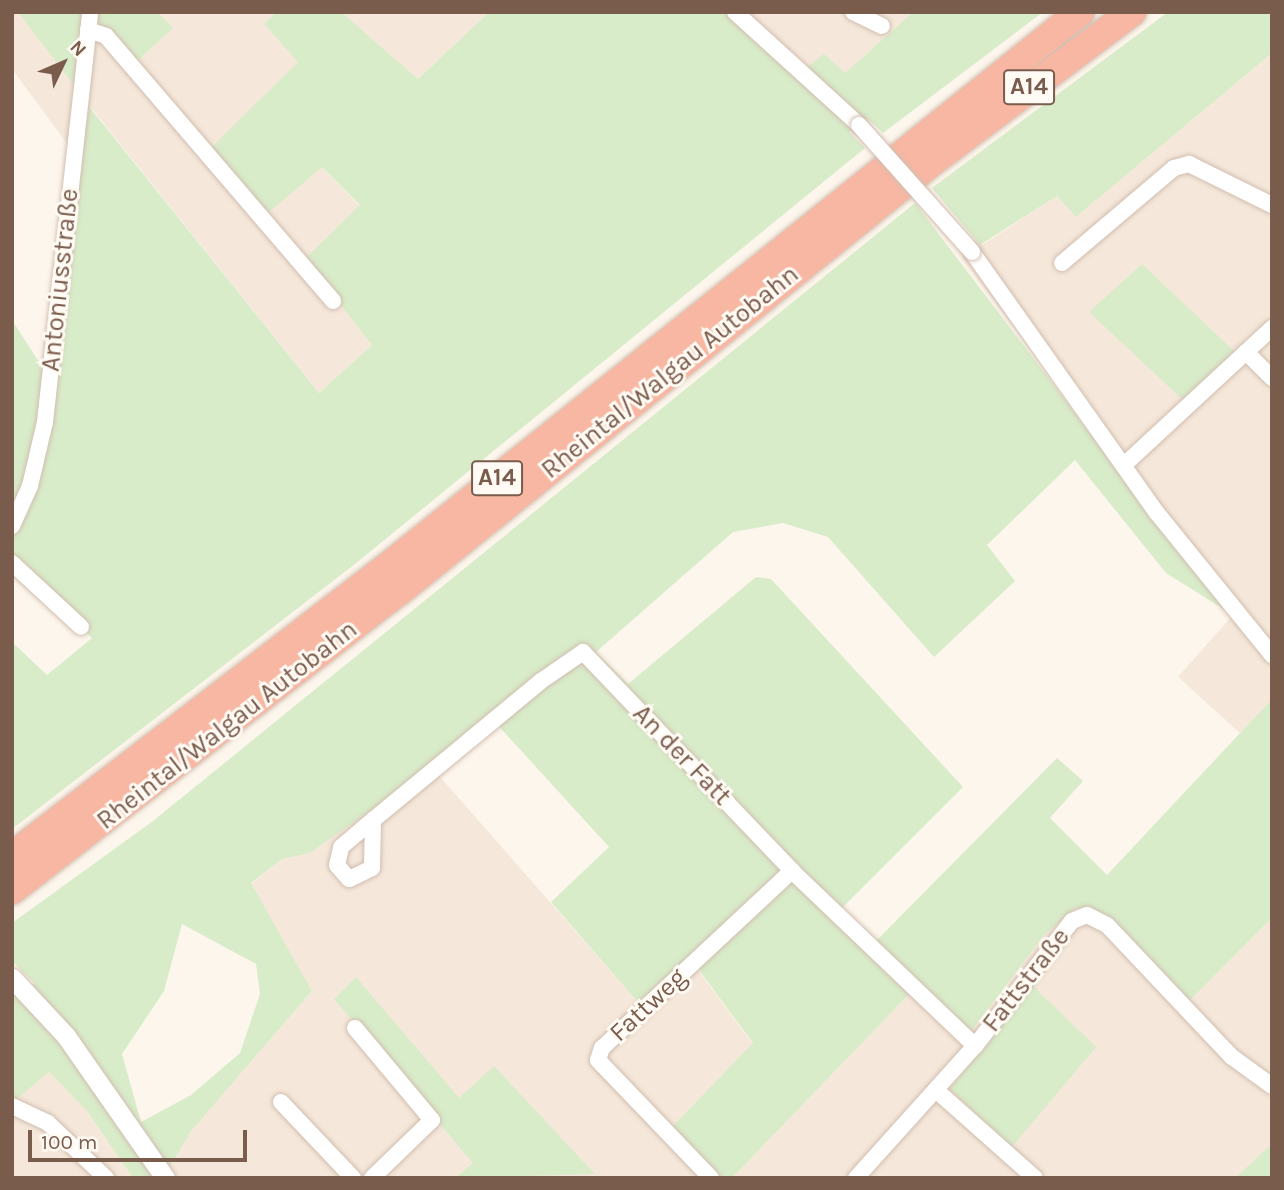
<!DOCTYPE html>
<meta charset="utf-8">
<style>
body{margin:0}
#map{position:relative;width:1284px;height:1190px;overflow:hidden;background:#fdf6ec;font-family:Karla,sans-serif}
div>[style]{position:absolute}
.residential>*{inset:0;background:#f5e8da}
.green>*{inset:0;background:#d8ecc9}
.roads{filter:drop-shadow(0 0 2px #d1beb0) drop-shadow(0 0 2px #d1beb0)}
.minor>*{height:16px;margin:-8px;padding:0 8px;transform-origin:8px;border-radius:8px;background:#fff}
.tertiary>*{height:19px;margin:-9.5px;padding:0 9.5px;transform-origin:9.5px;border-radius:9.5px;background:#fff}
.motorway>*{height:28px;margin:-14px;padding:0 14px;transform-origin:14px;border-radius:14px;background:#f7b7a3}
.bridges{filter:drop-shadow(0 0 2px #d1beb0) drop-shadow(0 0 2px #d1beb0)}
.minor-bridge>*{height:16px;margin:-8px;padding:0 8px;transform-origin:8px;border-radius:8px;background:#fff}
span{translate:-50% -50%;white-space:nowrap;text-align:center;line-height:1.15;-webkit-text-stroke:6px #fffaf3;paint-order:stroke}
.shield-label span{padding:2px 5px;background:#fffaf3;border:2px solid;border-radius:5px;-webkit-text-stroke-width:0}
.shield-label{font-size:24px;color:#7a5c4d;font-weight:700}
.street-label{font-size:26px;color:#7a5c4d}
.frame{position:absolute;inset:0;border:14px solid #7a5c4d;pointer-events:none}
.north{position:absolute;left:28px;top:28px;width:70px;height:70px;-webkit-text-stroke:5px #fffaf3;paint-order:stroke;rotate:46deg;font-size:19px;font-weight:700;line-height:28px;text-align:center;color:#7a5c4d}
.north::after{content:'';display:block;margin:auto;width:24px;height:32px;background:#7a5c4d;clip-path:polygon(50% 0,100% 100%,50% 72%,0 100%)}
.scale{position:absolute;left:28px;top:1130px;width:219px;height:32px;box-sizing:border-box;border:4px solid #7a5c4d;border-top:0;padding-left:9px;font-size:21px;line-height:24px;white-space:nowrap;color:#7a5c4d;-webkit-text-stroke:5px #fffaf3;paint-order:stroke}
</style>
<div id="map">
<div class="residential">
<i style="clip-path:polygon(12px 12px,276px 12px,264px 24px,299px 62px,322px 167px,360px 206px,372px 345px,319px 393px,84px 99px,71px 149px,12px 69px)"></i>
<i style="clip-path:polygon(336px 12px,489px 12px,418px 79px)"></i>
<i style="clip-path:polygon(725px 12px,913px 12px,845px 73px,800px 73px)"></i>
<i style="clip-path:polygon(1272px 53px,1272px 699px,1240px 733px,1178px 677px,1231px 617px,962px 258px,1057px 196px,1076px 217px)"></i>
<i style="clip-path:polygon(435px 771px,642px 1007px,692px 962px,753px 1044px,669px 1130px,715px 1178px,163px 1178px,192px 1130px,312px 991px,251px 884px,282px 859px,310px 853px,379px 801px)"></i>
<i style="clip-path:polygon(1077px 907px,1093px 912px,1187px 1002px,1272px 918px,1272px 1178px,732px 1178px,917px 986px,971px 1033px,1044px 935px)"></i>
<i style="clip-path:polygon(49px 1071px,87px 1111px,133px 1178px,12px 1178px,12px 1103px)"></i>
</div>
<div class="green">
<i style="clip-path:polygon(18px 12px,157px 12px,173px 28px,135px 63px,89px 13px,77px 89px)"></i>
<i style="clip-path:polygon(276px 12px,341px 12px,418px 79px,489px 12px,725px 12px,800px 73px,824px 54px,845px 73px,913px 12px,1043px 12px,883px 133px,867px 118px,849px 132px,865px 148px,355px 564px,12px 829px,12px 642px,47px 675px,92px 638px,12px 561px,12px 532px,32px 490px,83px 99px,319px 393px,372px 345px,305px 259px,360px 205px,322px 167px,268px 213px,211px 148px,298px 62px,264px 24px)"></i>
<i style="clip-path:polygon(1168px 12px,1272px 12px,1272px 53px,1076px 217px,1057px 196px,980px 245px,932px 188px)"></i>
<i style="clip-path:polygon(evenodd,915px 203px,1225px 610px,1166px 573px,1075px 460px,987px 545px,1015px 581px,934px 657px,828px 537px,783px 523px,733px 532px,596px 652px,628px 684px,756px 577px,771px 579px,963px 787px,838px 912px,873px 944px,1057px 758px,1083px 781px,1050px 818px,1107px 875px,1272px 699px,1272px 918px,1187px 1003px,1093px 912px,1077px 907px,1044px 935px,970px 1033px,917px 986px,732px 1178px,715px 1178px,669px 1130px,753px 1043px,693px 962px,642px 1007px,551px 902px,609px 847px,495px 722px,310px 853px,282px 859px,251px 883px,312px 991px,192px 1130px,163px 1178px,133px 1178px,87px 1111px,49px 1072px,12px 1103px,12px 992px,18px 998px,34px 983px,12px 961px,12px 923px,153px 821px,915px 203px,182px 924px,256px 964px,260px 994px,240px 1053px,191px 1095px,141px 1122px,122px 1054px,164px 991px,182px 924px)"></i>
<i style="clip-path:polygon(1142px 264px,1235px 352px,1184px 401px,1089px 312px)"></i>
<i style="clip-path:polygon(12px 320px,48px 376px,36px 450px,12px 519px)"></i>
<i style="clip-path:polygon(356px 977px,459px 1098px,494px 1066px,595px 1174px,455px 1178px,473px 1163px,334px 999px)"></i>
<i style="clip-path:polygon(1032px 985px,1096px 1047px,1011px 1148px,950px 1089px)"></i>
<i style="clip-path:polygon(1272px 1144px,1272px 1178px,1235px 1178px)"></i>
</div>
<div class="roads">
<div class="minor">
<i style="left:735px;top:12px;width:168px;rotate:42.3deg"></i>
<i style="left:853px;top:12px;width:32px;rotate:26deg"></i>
<i style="left:88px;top:30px;width:19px;rotate:18deg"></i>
<i style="left:106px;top:36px;width:349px;rotate:49.4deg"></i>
<i style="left:972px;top:252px;width:320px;rotate:54.7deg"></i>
<i style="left:1157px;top:513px;width:183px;rotate:51deg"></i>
<i style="left:1062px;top:263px;width:147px;rotate:-40.3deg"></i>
<i style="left:1174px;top:168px;width:16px;rotate:-15deg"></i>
<i style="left:1189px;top:164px;width:93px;rotate:26.3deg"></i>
<i style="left:1246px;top:352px;width:37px;rotate:45deg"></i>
<i style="left:1124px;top:465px;width:202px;rotate:-42.8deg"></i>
<i style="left:12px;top:526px;width:44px;rotate:-65.8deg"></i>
<i style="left:30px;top:486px;width:66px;rotate:-76.8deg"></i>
<i style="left:45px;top:422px;width:412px;rotate:-83.7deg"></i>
<i style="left:12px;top:563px;width:94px;rotate:42.8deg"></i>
<i style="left:373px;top:820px;width:48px;rotate:91.2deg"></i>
<i style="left:372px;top:868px;width:25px;rotate:154deg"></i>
<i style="left:349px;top:879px;width:18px;rotate:-131deg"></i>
<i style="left:337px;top:865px;width:18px;rotate:-77deg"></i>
<i style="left:341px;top:847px;width:42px;rotate:-40.2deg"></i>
<i style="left:373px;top:820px;width:127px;rotate:-39.6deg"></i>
<i style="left:471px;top:739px;width:91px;rotate:-39.6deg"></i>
<i style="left:541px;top:681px;width:51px;rotate:-34.6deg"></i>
<i style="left:583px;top:652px;width:303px;rotate:46.3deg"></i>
<i style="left:792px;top:871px;width:253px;rotate:43.7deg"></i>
<i style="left:355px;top:1028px;width:120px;rotate:50.1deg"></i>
<i style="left:432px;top:1120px;width:83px;rotate:136deg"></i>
<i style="left:937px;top:1091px;width:131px;rotate:41.6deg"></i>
<i style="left:281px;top:1102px;width:105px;rotate:46.5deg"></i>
<i style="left:12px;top:1106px;width:40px;rotate:25deg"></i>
<i style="left:48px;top:1123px;width:80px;rotate:43.5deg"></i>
<i style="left:711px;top:1178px;width:163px;rotate:-133.8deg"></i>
<i style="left:598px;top:1060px;width:13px;rotate:-72deg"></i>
<i style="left:602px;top:1048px;width:260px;rotate:-43deg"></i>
<i style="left:856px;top:1178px;width:178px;rotate:-48deg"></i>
<i style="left:975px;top:1046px;width:158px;rotate:-52.2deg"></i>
<i style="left:1072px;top:921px;width:16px;rotate:-22deg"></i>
<i style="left:1087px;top:915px;width:22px;rotate:27deg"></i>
<i style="left:1107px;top:925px;width:182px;rotate:46.6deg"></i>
<i style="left:1232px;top:1057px;width:49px;rotate:35.9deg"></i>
</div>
<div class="tertiary">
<i style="left:12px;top:978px;width:79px;rotate:47deg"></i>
<i style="left:66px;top:1036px;width:173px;rotate:55.1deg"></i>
</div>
<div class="motorway">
<i style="left:12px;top:856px;width:483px;rotate:-37.6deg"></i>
<i style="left:395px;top:561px;width:878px;rotate:-38.71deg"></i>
<i style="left:12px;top:890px;width:493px;rotate:-37.7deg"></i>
<i style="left:402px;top:589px;width:676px;rotate:-38.87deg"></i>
<i style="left:928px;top:165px;width:255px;rotate:-36.9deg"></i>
</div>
</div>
<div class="bridges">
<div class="minor-bridge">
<i style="left:859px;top:125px;width:170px;rotate:48.3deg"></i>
</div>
</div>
<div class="shield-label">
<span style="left:1029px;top:87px">A14</span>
<span style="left:497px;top:478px">A14</span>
</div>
<div class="street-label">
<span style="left:60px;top:280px;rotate:-84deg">Antoniusstraße</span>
<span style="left:670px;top:372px;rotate:-39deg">Rheintal/Walgau Autobahn</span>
<span style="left:227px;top:725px;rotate:-38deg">Rheintal/Walgau Autobahn</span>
<span style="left:682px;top:755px;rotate:46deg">An der Fatt</span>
<span style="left:1026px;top:980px;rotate:-52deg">Fattstraße</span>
<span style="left:648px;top:1005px;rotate:-43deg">Fattweg</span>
</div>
<div class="frame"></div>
<div class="north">N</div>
<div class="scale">100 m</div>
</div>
